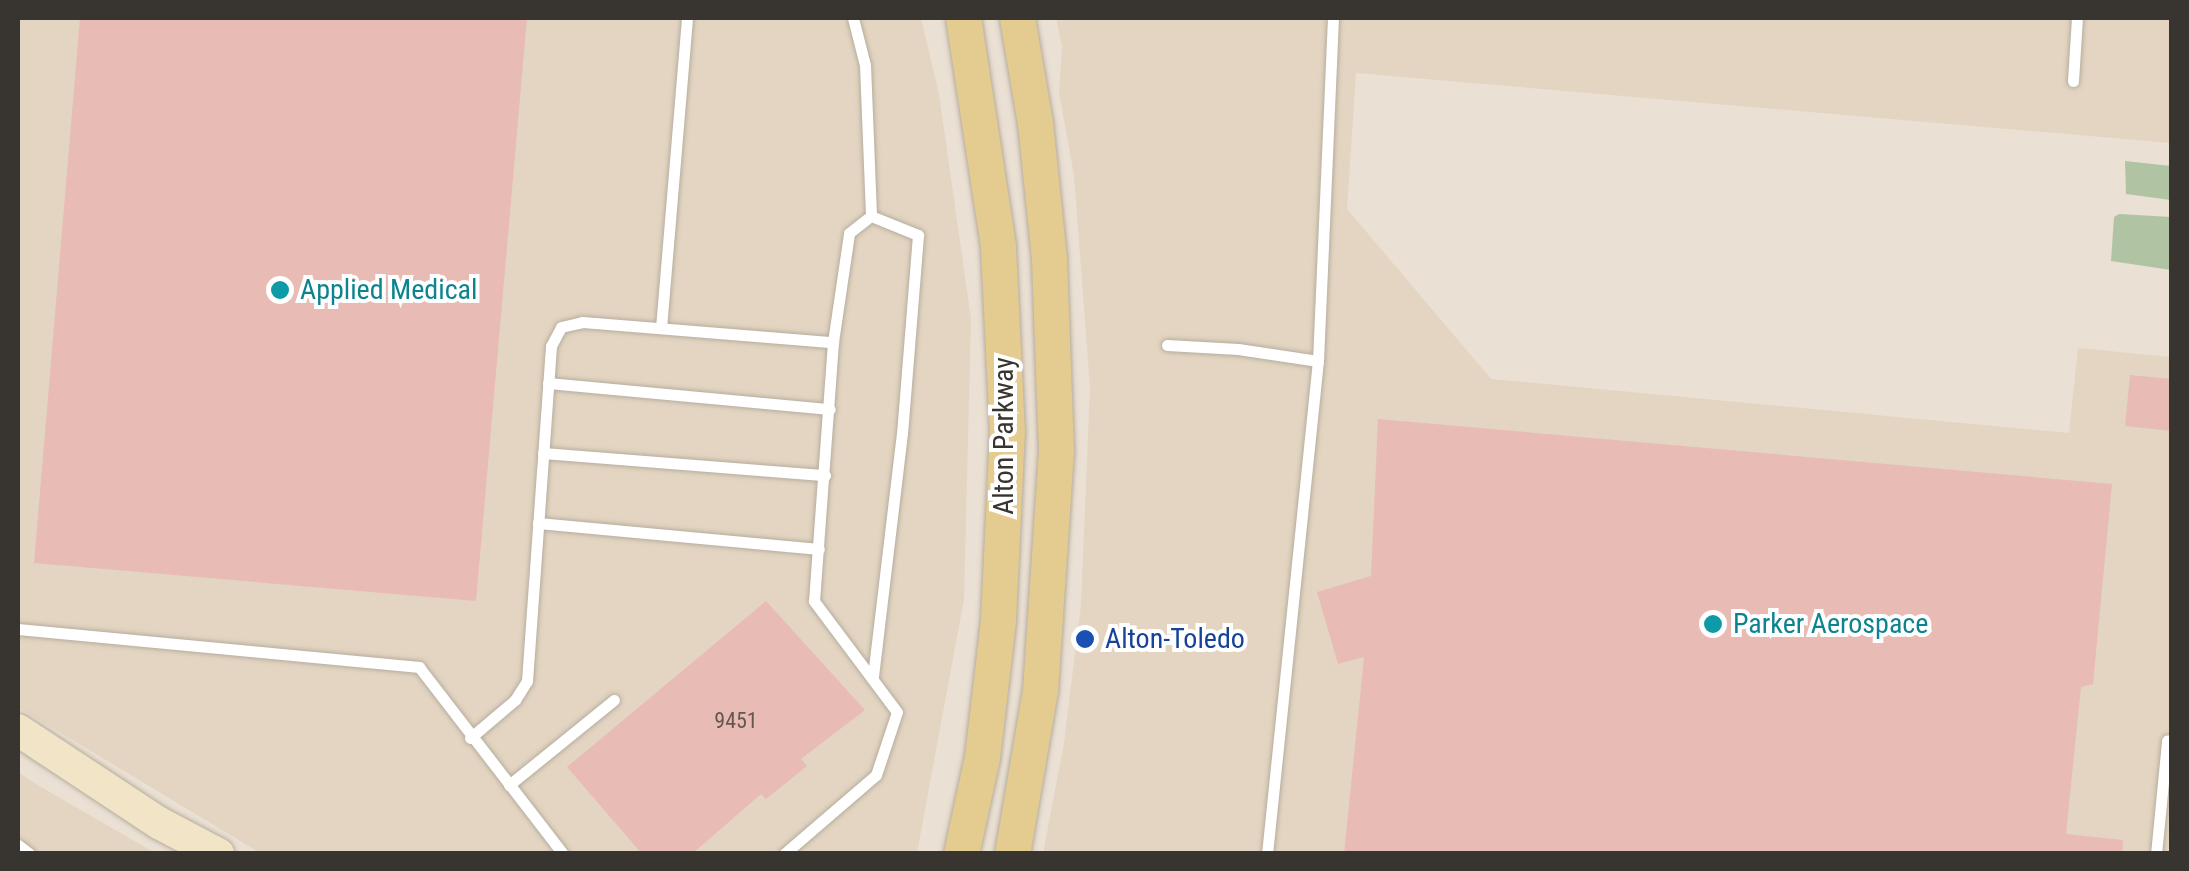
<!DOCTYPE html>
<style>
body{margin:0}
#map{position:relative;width:2189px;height:871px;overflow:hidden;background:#eae0d3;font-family:"Roboto Condensed",sans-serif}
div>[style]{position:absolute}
.built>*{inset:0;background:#e3d5c1}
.green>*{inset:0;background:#b0c4a4}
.building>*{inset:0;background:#e9bbb5}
.roads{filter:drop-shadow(0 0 2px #b6ad9f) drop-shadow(0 0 2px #b6ad9f)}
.lane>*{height:11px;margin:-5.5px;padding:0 5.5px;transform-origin:5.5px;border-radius:5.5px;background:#fff}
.secondary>*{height:32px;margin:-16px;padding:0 16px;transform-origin:16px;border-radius:16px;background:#f2e5c7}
.primary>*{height:35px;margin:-17.5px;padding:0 17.5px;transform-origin:17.5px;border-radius:17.5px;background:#e4cb8f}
.dots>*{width:28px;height:28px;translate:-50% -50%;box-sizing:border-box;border:5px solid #fff;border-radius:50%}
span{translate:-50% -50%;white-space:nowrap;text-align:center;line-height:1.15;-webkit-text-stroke:8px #fff;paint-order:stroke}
.number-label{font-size:22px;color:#645650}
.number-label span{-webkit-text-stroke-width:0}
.culture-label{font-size:28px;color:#0d838f}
.left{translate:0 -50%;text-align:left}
.street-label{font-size:28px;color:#38342f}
.transit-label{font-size:28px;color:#164399}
.frame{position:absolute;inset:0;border:20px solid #38342f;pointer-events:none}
</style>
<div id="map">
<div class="built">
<i style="clip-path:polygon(18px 18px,921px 18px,939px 94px,971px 319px,964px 599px,917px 853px,260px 853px,18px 707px)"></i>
<i style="clip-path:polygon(1056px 18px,2171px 18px,2171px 143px,1356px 73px,1347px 209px,1491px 379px,2069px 433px,2078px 348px,2171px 357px,2171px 853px,1043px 854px,1064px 743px,1081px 605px,1090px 387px,1074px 175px,1059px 92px,1062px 46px)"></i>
<i style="clip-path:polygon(18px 772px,36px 784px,155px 853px,18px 853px)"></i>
</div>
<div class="green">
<i style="clip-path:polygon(2125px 161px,2171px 166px,2171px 200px,2126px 194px)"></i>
<i style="clip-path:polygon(2119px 214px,2171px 217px,2171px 270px,2111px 261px,2114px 217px)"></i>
</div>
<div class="building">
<i style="clip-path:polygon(80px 18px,527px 18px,476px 601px,34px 563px)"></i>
<i style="clip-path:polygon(2130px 375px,2172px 379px,2172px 431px,2125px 426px)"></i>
<i style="clip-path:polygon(1378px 419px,2112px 484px,2093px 684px,2081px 687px,2066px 834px,2123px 840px,2122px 854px,1344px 854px,1364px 657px,1338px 664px,1317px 592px,1371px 576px)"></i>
<i style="clip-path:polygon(766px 601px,865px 710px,801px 759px,807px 766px,766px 799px,761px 794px,692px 854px,642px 854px,567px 767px)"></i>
</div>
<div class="roads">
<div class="lane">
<i style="left:853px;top:18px;width:49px;rotate:75.7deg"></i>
<i style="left:865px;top:65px;width:151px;rotate:87.7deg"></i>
<i style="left:2073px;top:81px;width:63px;rotate:-86.4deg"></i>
<i style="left:661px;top:328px;width:311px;rotate:-85.2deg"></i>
<i style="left:1167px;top:345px;width:71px;rotate:3.2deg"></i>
<i style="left:1238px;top:349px;width:81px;rotate:8.5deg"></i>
<i style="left:548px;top:383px;width:283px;rotate:5.3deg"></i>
<i style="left:543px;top:453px;width:283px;rotate:4.5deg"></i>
<i style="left:538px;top:523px;width:282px;rotate:5.3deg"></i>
<i style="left:18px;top:629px;width:403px;rotate:5.4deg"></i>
<i style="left:419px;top:667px;width:236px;rotate:52.4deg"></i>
<i style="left:470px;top:738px;width:59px;rotate:-40.2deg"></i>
<i style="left:515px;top:700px;width:22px;rotate:-58deg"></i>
<i style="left:527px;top:681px;width:336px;rotate:-85.9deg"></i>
<i style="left:551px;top:346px;width:21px;rotate:-62deg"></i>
<i style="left:561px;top:327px;width:22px;rotate:-13deg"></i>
<i style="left:582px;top:322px;width:252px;rotate:4.6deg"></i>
<i style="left:509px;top:785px;width:135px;rotate:-39deg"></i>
<i style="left:18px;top:845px;width:15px;rotate:37deg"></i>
<i style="left:784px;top:854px;width:121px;rotate:-40.7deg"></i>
<i style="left:876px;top:775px;width:66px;rotate:-71.6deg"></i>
<i style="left:897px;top:712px;width:139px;rotate:-126.8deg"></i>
<i style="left:814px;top:601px;width:260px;rotate:-85.8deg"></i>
<i style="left:833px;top:342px;width:110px;rotate:-81.6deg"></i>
<i style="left:849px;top:233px;width:28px;rotate:-38deg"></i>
<i style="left:871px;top:216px;width:51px;rotate:22deg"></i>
<i style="left:918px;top:235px;width:199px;rotate:94.6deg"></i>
<i style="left:902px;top:433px;width:247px;rotate:96.8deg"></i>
<i style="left:1267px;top:854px;width:496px;rotate:-84.1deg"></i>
<i style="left:1318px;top:361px;width:343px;rotate:-87.5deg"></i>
<i style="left:2156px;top:854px;width:114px;rotate:-84.4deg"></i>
<i style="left:2167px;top:741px;width:5px;rotate:-11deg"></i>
</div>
<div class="secondary">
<i style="left:18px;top:730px;width:169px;rotate:33.4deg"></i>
<i style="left:159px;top:823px;width:67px;rotate:27.7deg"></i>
</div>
<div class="primary">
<i style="left:961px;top:854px;width:99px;rotate:-77.8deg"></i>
<i style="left:982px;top:757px;width:138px;rotate:-83.3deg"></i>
<i style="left:998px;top:620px;width:188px;rotate:-87.3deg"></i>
<i style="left:1007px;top:432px;width:186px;rotate:-92.8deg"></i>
<i style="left:998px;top:246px;width:231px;rotate:-98.7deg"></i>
<i style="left:1012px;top:854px;width:165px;rotate:-80.3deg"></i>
<i style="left:1040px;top:691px;width:241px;rotate:-86.2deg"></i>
<i style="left:1056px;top:451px;width:193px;rotate:-92.1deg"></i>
<i style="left:1049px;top:258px;width:136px;rotate:-95.9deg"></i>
<i style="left:1035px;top:123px;width:107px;rotate:-99.7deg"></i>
</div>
</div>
<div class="dots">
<i style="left:280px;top:290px;background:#0f9aa8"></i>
<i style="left:1713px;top:624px;background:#0f9aa8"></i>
<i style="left:1085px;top:639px;background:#1a4fb4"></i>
</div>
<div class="number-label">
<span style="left:736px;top:721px">9451</span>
</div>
<div class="culture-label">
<span class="left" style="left:300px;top:290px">Applied Medical</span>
<span class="left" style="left:1733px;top:624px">Parker Aerospace</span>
</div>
<div class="street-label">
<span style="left:1004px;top:436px;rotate:-90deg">Alton Parkway</span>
</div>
<div class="transit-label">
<span class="left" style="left:1105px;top:639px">Alton-Toledo</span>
</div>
<div class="frame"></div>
</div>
